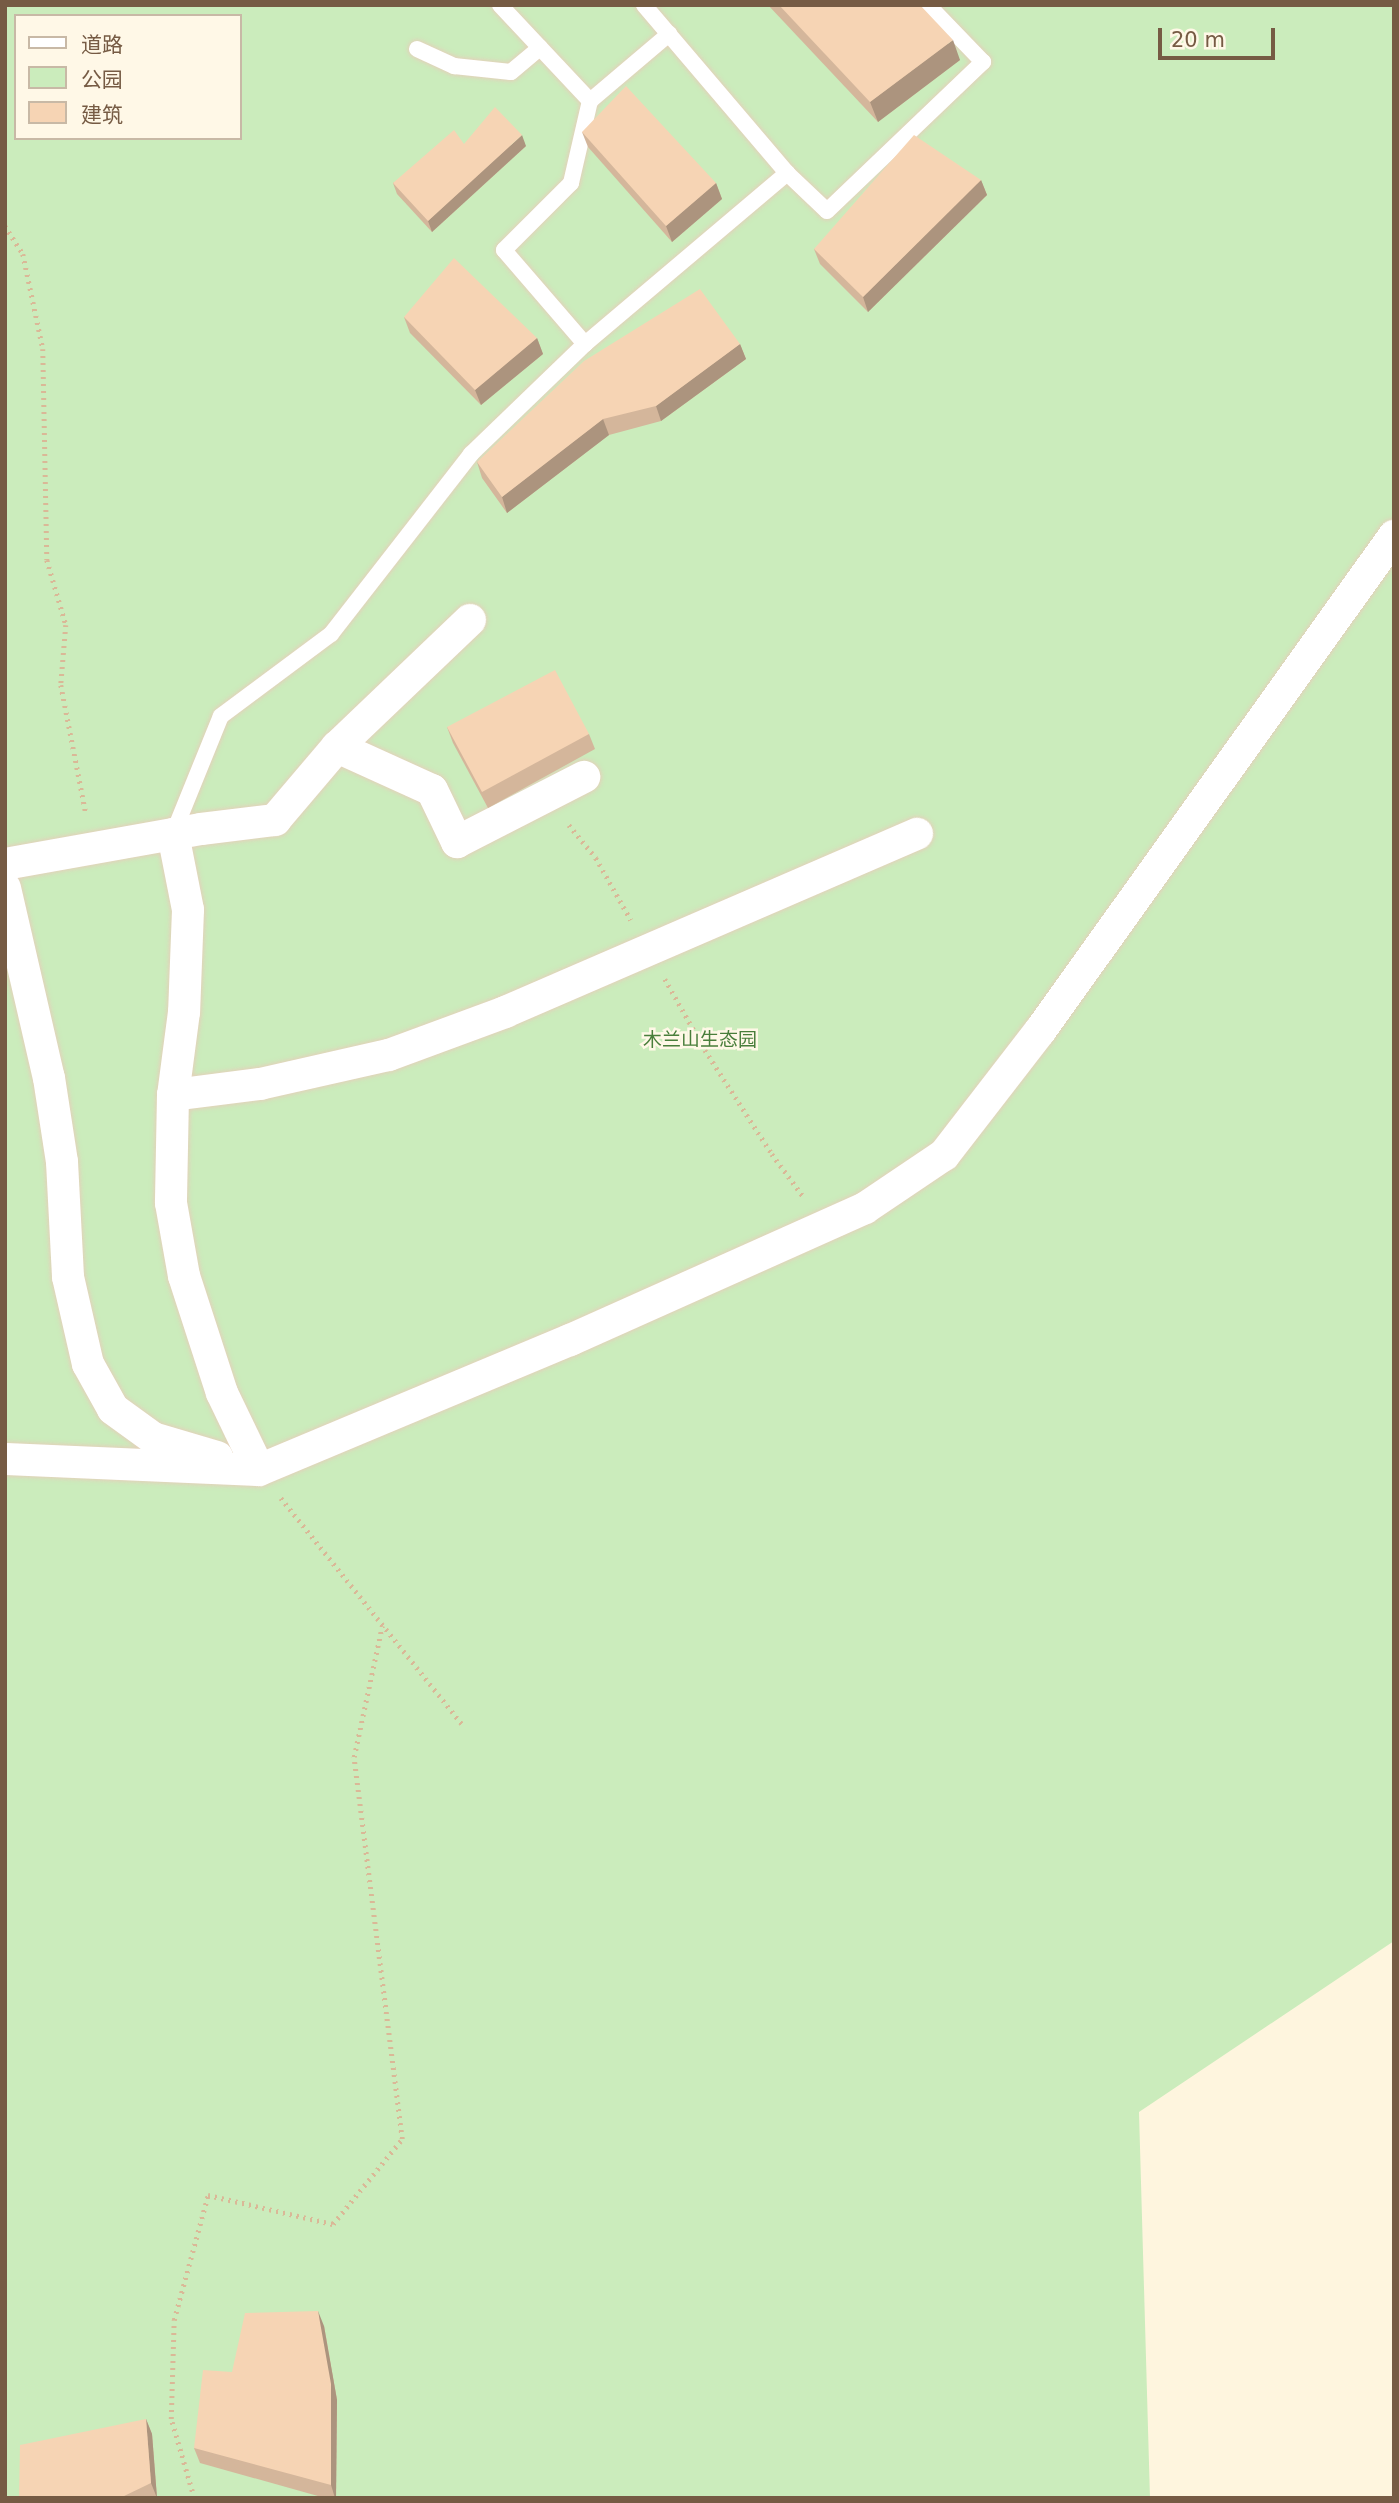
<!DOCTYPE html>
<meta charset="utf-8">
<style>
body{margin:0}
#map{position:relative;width:1399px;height:2503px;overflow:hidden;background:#fef5de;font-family:"DejaVu Sans","Noto Sans SC",sans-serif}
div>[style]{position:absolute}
.green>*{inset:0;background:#cbecbc}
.path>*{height:4.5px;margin-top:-2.25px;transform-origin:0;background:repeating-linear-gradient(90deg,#dab897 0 2px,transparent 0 7px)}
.roads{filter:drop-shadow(0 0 2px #e3d1ba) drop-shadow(0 0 2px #e3d1ba)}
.service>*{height:16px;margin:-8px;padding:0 8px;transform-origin:8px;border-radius:8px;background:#fff}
.minor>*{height:32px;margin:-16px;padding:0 16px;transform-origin:16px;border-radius:16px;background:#fff}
.wall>*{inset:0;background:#d4b69b}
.shaded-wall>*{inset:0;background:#ac947e}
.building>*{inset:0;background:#f6d4b4}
span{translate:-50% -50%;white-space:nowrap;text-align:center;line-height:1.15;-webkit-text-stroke:5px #fff8e7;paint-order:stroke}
.park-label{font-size:19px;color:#497e3b}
.frame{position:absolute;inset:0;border:7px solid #765b44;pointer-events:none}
.legend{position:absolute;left:14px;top:14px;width:228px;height:126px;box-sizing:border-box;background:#fff8e7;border:2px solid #c8b9a6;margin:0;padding:9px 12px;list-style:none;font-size:21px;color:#765b44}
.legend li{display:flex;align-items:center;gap:14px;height:35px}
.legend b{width:35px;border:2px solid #c8b9a6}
.scale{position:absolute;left:1158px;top:28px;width:117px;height:32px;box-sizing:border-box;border:4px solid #765b44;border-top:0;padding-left:9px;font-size:21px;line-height:24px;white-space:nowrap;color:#765b44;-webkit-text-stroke:5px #fff8e7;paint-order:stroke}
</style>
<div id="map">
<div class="green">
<i style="clip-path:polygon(evenodd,5px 5px,1394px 5px,1394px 1941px,1139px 2112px,1150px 2498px,5px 2498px,5px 5px,16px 16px,240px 16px,240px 138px,16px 138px,16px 16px)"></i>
</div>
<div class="path">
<i style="left:5px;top:226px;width:33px;rotate:57deg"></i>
<i style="left:23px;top:254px;width:97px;rotate:78.1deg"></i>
<i style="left:43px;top:349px;width:211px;rotate:88.9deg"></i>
<i style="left:47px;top:560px;width:68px;rotate:73.7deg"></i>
<i style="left:66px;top:625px;width:60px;rotate:94.8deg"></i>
<i style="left:61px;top:685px;width:131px;rotate:79deg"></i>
<i style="left:569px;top:825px;width:43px;rotate:50.7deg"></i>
<i style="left:596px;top:858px;width:71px;rotate:60.6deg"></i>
<i style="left:665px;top:979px;width:81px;rotate:60.6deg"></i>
<i style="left:705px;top:1050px;width:124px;rotate:57.2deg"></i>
<i style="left:772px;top:1154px;width:52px;rotate:53.6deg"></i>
<i style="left:281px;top:1498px;width:290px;rotate:51.3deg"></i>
<i style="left:194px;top:2498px;width:82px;rotate:-106.2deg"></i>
<i style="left:171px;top:2419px;width:99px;rotate:-88.3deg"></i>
<i style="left:174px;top:2320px;width:130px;rotate:-74.8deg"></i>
<i style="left:208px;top:2195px;width:128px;rotate:13.1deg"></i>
<i style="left:333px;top:2224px;width:109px;rotate:-50.9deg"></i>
<i style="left:402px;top:2139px;width:385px;rotate:-97.2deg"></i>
<i style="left:354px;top:1757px;width:134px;rotate:-77.9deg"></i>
</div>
<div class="roads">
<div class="service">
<i style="left:500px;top:5px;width:132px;rotate:46.8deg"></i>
<i style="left:590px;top:101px;width:104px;rotate:-40.3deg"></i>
<i style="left:417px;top:49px;width:41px;rotate:24.7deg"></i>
<i style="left:454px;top:66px;width:57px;rotate:6deg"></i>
<i style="left:511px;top:72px;width:38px;rotate:-40deg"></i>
<i style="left:787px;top:173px;width:55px;rotate:43.5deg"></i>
<i style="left:827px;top:211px;width:216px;rotate:-43.7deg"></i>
<i style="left:983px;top:62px;width:79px;rotate:-134deg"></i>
<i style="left:585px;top:344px;width:124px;rotate:-130.8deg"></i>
<i style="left:504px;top:250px;width:95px;rotate:-45deg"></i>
<i style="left:571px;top:183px;width:84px;rotate:-77deg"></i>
<i style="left:173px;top:834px;width:127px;rotate:-67.9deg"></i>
<i style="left:221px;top:716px;width:137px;rotate:-36.7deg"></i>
<i style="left:331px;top:634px;width:228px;rotate:-52.1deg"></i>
<i style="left:471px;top:454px;width:158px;rotate:-44deg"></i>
<i style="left:585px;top:344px;width:265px;rotate:-40.2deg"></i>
<i style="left:787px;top:173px;width:221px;rotate:-130.4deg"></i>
</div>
<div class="minor">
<i style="left:337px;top:747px;width:104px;rotate:24.4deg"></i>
<i style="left:432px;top:790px;width:58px;rotate:64.3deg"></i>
<i style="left:457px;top:842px;width:143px;rotate:-27.1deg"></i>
<i style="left:173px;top:834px;width:77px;rotate:78.8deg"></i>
<i style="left:188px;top:910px;width:102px;rotate:92.2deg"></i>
<i style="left:184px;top:1012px;width:84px;rotate:97.5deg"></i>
<i style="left:173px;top:1095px;width:108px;rotate:91.1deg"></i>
<i style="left:171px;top:1203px;width:74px;rotate:79.9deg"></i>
<i style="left:184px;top:1276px;width:123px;rotate:72deg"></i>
<i style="left:222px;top:1393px;width:85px;rotate:64.3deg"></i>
<i style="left:5px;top:864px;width:199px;rotate:-10.1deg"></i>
<i style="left:201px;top:829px;width:75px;rotate:-6.9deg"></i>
<i style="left:275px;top:820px;width:96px;rotate:-49.7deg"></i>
<i style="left:337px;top:747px;width:184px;rotate:-43.7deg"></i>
<i style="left:5px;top:888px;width:195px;rotate:77deg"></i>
<i style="left:49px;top:1078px;width:85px;rotate:81.2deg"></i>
<i style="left:62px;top:1162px;width:115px;rotate:87deg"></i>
<i style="left:68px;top:1277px;width:89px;rotate:77.1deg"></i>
<i style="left:88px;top:1364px;width:51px;rotate:60.9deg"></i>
<i style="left:113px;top:1409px;width:49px;rotate:35.9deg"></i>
<i style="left:153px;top:1438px;width:67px;rotate:16.5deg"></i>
<i style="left:173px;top:1095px;width:88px;rotate:-7.2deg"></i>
<i style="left:260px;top:1084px;width:132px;rotate:-12.7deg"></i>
<i style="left:389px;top:1055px;width:124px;rotate:-20.3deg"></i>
<i style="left:505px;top:1012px;width:449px;rotate:-23.4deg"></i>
<i style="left:5px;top:1459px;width:254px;rotate:2.5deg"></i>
<i style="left:259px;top:1470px;width:337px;rotate:-22.7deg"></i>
<i style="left:570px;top:1340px;width:323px;rotate:-24.1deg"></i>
<i style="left:865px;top:1208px;width:95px;rotate:-33.9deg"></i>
<i style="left:944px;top:1155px;width:157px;rotate:-52.3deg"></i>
<i style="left:1040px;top:1031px;width:609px;rotate:-54.43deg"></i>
</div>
</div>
<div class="wall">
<i style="clip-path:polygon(768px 5px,920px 5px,960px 60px,878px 122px)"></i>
<i style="clip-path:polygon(582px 132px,716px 183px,722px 199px,672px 242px,588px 147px)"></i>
<i style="clip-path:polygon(464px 144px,526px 146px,432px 232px,397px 194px,393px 183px)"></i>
<i style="clip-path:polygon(981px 180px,987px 195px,868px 312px,820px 264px,814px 249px)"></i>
<i style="clip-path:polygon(404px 317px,537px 338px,543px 354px,481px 405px,410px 333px)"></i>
<i style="clip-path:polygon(740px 344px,746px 359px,661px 421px,609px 435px,507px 513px,482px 478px,477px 462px)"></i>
<i style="clip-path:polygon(447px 727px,589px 734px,595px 749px,488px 808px,453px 743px)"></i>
<i style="clip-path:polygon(324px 2326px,337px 2400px,336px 2498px,325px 2498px,200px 2463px,194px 2448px,232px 2372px)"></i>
<i style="clip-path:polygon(146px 2419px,152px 2434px,157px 2498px,19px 2498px)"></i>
</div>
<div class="shaded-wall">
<i style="clip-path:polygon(953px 40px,960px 60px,878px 122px,870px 102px)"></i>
<i style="clip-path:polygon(522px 135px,526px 146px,432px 232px,428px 221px)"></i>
<i style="clip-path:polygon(981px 180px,987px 195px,868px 312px,863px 297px)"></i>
<i style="clip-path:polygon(716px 183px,722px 199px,672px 242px,666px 226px)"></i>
<i style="clip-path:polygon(537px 338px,543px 354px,481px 405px,475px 390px)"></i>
<i style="clip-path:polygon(740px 344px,746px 359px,661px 421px,656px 406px)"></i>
<i style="clip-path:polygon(603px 419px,609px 435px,507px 513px,502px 497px)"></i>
<i style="clip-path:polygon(318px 2311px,324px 2326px,337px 2400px,336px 2498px,335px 2498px,331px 2485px)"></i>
<i style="clip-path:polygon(146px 2419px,152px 2434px,157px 2498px,151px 2483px)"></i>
</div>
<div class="building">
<i style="clip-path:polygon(779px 5px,920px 5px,953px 40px,870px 102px)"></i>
<i style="clip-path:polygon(626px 86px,716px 183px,666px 226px,582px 132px)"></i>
<i style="clip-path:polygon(495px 107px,522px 135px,428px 221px,393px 183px,454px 130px,464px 144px)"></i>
<i style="clip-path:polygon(914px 135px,981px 180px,863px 297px,814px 249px)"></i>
<i style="clip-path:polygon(454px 258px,537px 338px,475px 390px,404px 317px)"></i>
<i style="clip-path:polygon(700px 289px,740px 344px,656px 406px,603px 419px,502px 497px,477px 462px,584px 361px)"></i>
<i style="clip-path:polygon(555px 670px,589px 734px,482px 792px,447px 727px)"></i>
<i style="clip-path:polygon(318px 2311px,331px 2384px,331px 2485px,194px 2448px,203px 2370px,232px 2372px,245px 2313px)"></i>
<i style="clip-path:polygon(146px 2419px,151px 2483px,120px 2498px,19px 2498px,20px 2445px)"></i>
</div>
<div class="park-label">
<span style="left:700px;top:1040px">木兰山生态园</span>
</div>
<div class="frame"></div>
<ul class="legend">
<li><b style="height:9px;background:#fff"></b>道路</li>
<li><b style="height:19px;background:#cbecbc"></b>公园</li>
<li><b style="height:19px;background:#f6d4b4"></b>建筑</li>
</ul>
<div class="scale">20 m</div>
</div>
